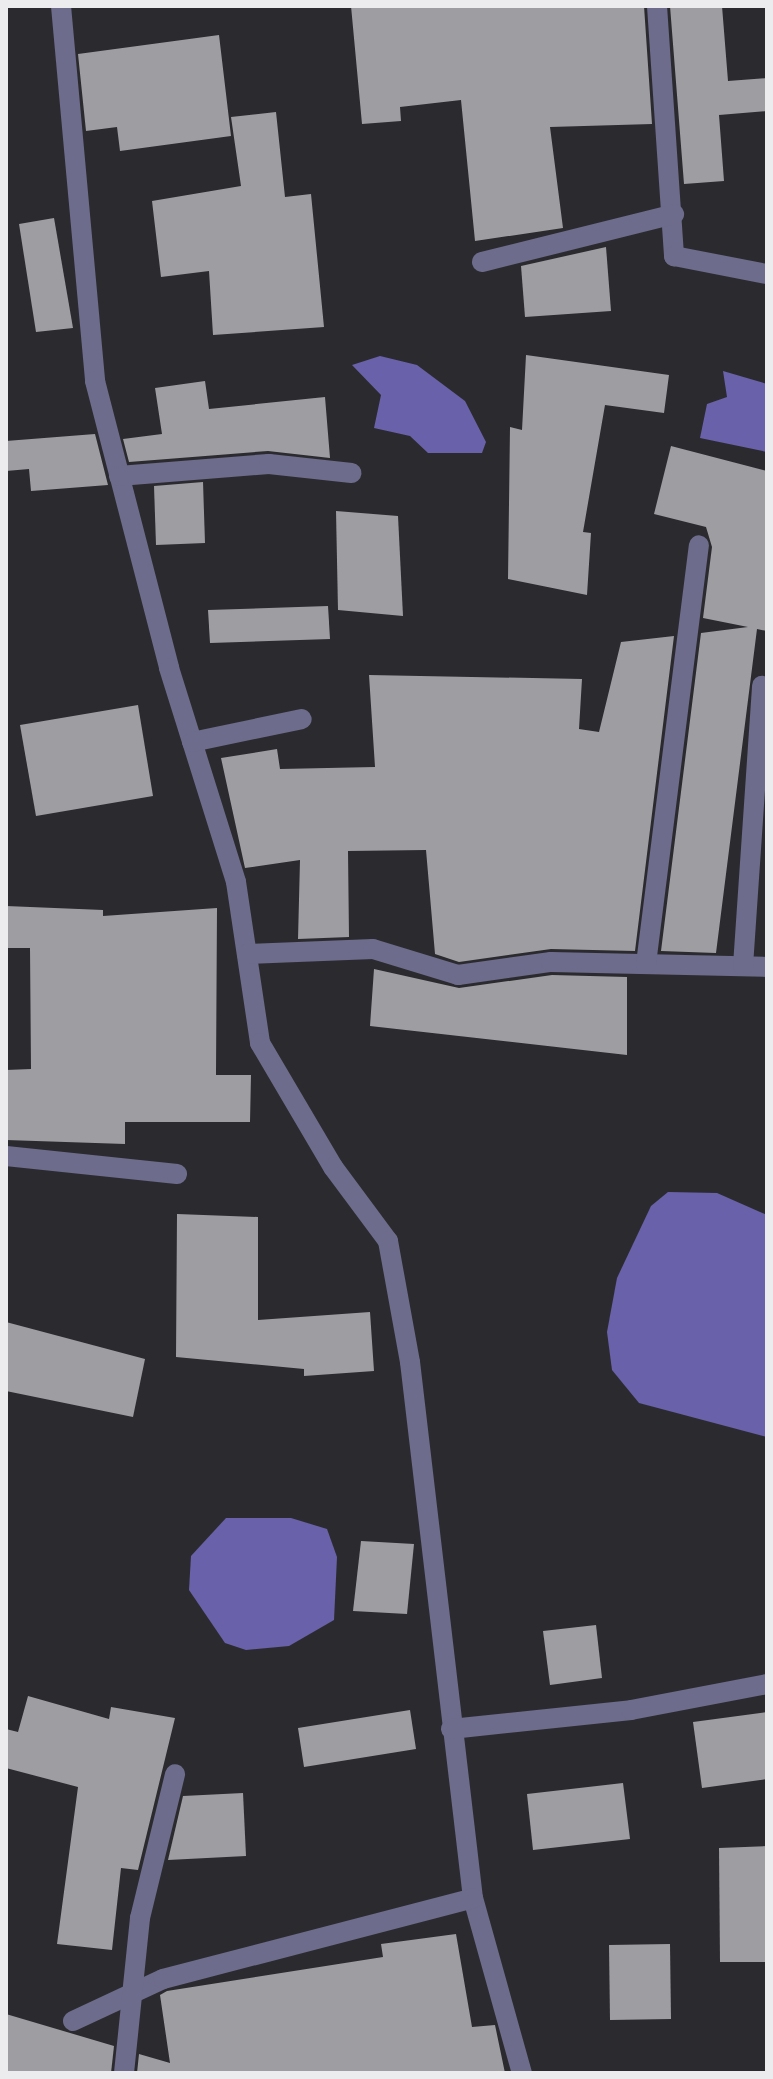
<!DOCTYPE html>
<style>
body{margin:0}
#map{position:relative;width:773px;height:2079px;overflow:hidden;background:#2b2b2f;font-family:"DM Sans",sans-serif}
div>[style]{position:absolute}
.water>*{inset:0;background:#6961a9}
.building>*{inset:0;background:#9e9ea2}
.minor>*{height:20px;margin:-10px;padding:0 10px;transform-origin:10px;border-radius:10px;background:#6d6c8c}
span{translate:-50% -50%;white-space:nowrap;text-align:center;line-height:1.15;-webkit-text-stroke:8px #222225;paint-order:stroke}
.frame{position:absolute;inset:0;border:8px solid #ececee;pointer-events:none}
</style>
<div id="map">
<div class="water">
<i style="clip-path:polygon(380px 356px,417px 365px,465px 401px,486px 442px,482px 453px,428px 453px,410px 436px,374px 428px,381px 395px,352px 365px)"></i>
<i style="clip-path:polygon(723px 371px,767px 384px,767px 452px,700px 438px,707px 404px,727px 397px)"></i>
<i style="clip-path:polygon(668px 1192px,717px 1193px,767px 1215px,767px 1437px,639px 1403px,612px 1370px,607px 1332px,617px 1278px,651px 1206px)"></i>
<i style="clip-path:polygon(226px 1518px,291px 1518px,327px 1529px,337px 1557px,334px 1620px,289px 1646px,246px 1650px,225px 1643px,189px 1590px,191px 1556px)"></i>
</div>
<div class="building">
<i style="clip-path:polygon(351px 6px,644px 6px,652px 124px,550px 127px,563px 228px,475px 241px,461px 100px,400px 107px,401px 121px,362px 124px)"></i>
<i style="clip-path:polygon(670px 6px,722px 6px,728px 81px,767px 78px,767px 111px,719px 115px,724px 181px,684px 184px)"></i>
<i style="clip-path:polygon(219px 35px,231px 136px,120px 151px,117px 127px,86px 131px,78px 54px)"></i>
<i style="clip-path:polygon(276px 112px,285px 197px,311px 194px,324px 327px,213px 335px,209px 271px,161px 277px,152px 201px,241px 186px,231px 117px)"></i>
<i style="clip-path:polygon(54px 218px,73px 328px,36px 332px,19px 224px)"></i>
<i style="clip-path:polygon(606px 247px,611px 311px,525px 317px,521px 266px)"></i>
<i style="clip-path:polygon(526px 355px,669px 375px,664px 413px,605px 405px,583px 532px,591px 533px,587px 595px,508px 579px,510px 427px,522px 430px)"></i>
<i style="clip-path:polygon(205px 381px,209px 409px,325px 397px,330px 458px,268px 451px,129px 462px,123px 439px,162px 434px,155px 388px)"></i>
<i style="clip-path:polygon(95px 434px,108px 485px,31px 491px,29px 469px,6px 471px,6px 441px)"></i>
<i style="clip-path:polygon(671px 446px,767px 471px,767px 631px,757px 629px,716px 953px,661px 951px,701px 633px,748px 627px,703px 618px,712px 547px,706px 527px,654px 514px)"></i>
<i style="clip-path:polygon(203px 482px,205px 543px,156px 545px,154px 486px)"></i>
<i style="clip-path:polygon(336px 511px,398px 516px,403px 616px,338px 610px)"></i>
<i style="clip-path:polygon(328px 606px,330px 639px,210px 643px,208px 610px)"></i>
<i style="clip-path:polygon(674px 636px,635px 951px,551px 949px,459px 962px,435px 954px,426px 850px,348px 851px,349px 937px,298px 939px,300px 860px,245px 868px,221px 758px,277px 749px,280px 769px,375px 767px,369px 675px,582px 679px,579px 729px,599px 732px,621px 642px)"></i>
<i style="clip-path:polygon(138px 705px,153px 796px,36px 816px,20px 725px)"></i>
<i style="clip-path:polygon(6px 906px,103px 910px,103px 916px,217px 908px,216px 1075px,251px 1075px,250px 1122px,125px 1122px,125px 1144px,6px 1140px,6px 1070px,31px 1069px,30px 948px,6px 948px)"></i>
<i style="clip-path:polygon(374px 969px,459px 988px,552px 975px,627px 977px,627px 1055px,370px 1026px)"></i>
<i style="clip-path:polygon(177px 1214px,258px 1217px,258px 1320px,370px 1312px,374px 1371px,304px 1376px,304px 1369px,176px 1357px)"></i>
<i style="clip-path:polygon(6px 1322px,145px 1359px,133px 1417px,6px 1391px)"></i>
<i style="clip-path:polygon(361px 1541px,414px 1544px,407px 1614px,353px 1611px)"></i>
<i style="clip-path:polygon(596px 1625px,602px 1678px,550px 1685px,543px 1631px)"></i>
<i style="clip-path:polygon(28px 1696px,109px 1719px,111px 1707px,175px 1718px,138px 1870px,121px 1868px,112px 1950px,57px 1944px,78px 1787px,6px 1768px,6px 1729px,18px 1732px)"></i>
<i style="clip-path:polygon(410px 1710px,416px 1749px,304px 1767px,298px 1728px)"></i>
<i style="clip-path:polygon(767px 1712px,767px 1779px,702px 1788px,693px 1722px)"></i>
<i style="clip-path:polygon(623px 1783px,630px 1839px,533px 1850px,527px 1794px)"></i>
<i style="clip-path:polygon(243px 1793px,246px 1856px,168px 1860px,183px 1796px)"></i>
<i style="clip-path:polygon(767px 1846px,767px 1962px,720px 1962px,719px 1848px)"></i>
<i style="clip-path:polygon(456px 1934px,472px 2027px,495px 2025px,505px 2073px,137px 2073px,139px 2054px,170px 2063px,160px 1995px,167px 1991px,383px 1957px,381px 1944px)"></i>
<i style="clip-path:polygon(670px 1944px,671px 2019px,610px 2020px,609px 1945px)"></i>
<i style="clip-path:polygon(6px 2014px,114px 2046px,111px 2073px,6px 2073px)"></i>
</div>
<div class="minor">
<i style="left:61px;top:6px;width:377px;rotate:84.8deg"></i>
<i style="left:95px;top:381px;width:296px;rotate:75.5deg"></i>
<i style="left:169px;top:668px;width:224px;rotate:72.6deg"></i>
<i style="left:236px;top:882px;width:163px;rotate:81.5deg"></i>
<i style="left:260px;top:1043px;width:144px;rotate:59.5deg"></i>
<i style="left:333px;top:1167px;width:92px;rotate:53.4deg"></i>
<i style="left:388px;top:1241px;width:123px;rotate:79.7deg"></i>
<i style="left:410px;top:1362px;width:540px;rotate:83.3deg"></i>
<i style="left:473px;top:1898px;width:182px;rotate:74.4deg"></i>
<i style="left:657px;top:6px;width:251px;rotate:86.1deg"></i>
<i style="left:674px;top:256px;width:95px;rotate:11deg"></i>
<i style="left:482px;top:262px;width:198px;rotate:-14deg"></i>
<i style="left:119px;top:476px;width:150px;rotate:-4.6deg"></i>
<i style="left:269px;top:464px;width:83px;rotate:6.2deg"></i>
<i style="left:192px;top:742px;width:112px;rotate:-11.8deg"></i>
<i style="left:247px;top:954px;width:126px;rotate:-2.3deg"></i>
<i style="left:373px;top:949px;width:89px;rotate:17deg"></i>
<i style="left:458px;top:975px;width:94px;rotate:-8deg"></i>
<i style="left:551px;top:962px;width:216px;rotate:1.3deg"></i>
<i style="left:646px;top:964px;width:422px;rotate:-82.8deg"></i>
<i style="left:743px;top:966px;width:281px;rotate:-86.1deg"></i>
<i style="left:6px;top:1156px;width:172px;rotate:6deg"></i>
<i style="left:451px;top:1729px;width:181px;rotate:-6deg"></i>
<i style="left:631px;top:1710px;width:138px;rotate:-10.8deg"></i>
<i style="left:73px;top:2021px;width:99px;rotate:-25deg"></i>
<i style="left:163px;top:1979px;width:320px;rotate:-14.6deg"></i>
<i style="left:124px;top:2073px;width:156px;rotate:-84.1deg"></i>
<i style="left:140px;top:1918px;width:148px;rotate:-76.3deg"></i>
</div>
<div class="frame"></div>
</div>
